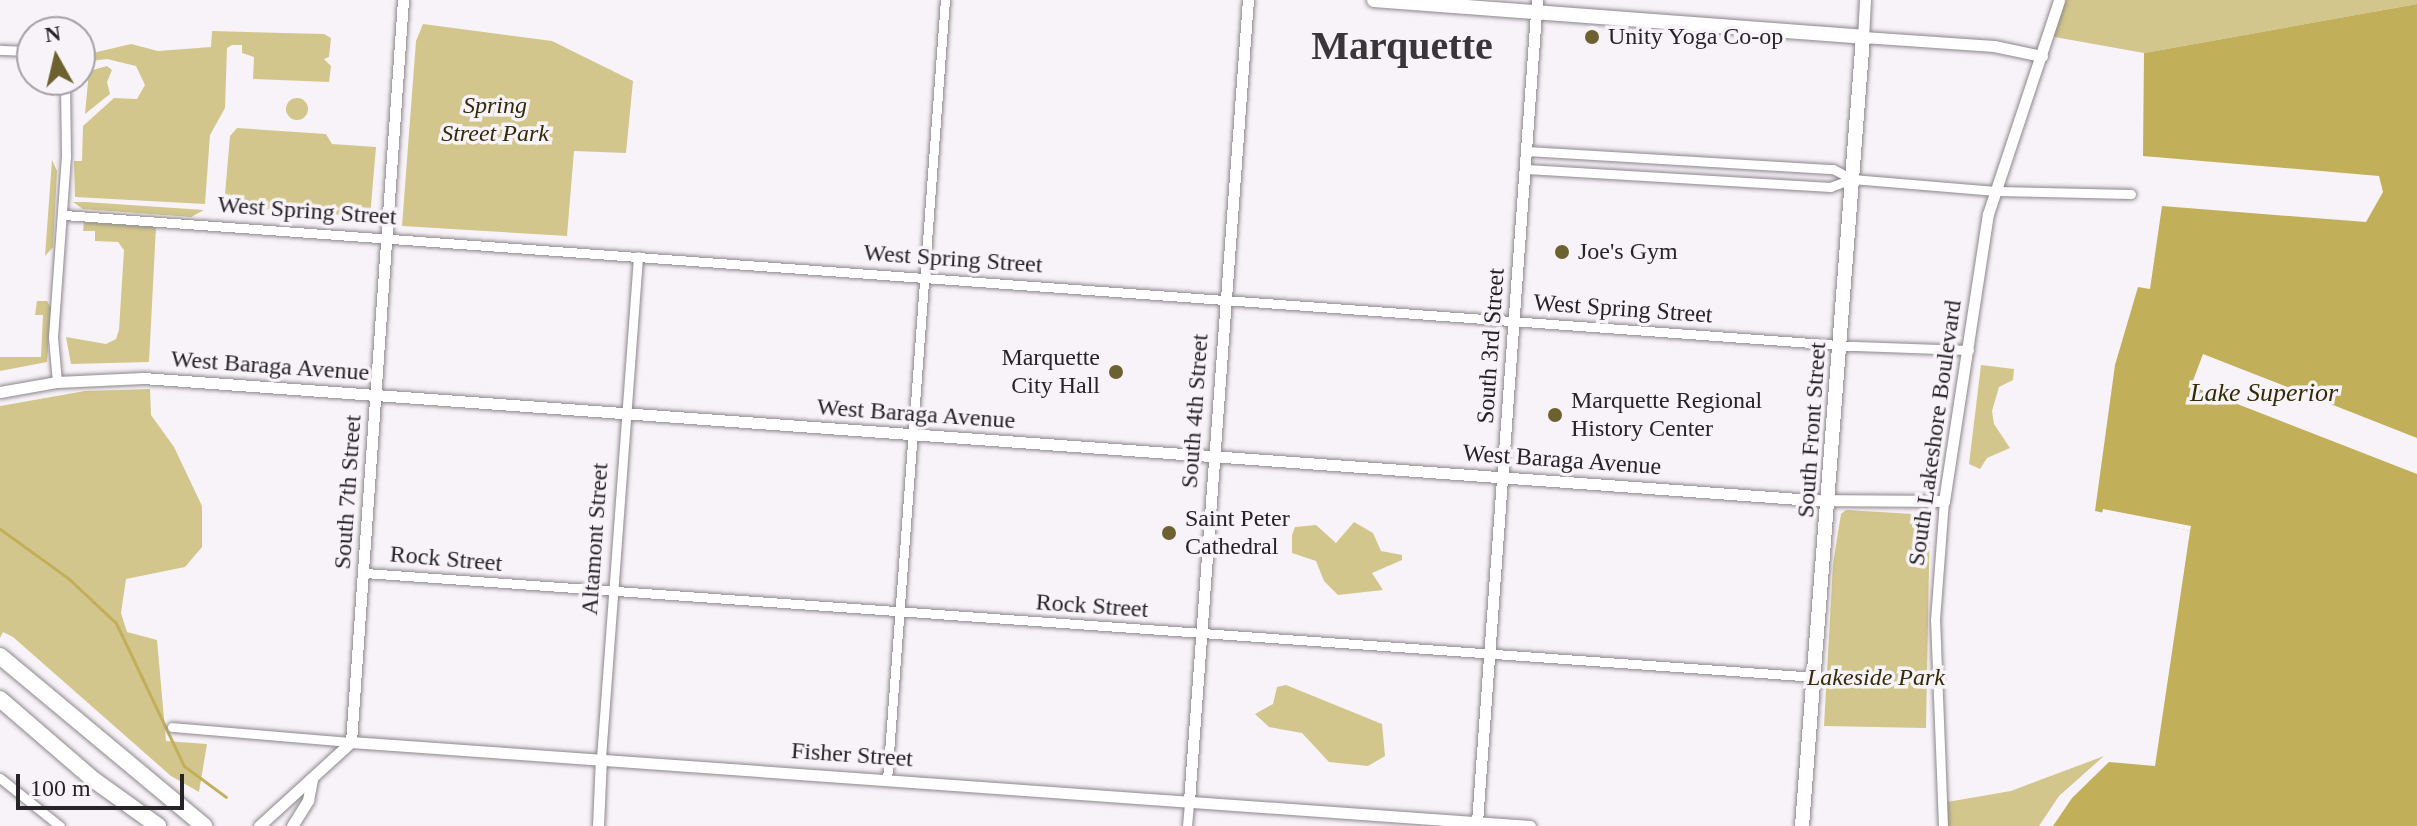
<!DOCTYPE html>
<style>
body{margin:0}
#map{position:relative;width:2417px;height:826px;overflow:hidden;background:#f8f3f8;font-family:Georgia,serif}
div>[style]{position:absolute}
.green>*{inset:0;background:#d2c68c}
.round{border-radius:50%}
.water>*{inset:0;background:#c1af5a}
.pier>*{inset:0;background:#f8f3f8}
.stream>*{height:3px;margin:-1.5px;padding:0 1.5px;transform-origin:1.5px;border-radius:1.5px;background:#c1af5a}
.roads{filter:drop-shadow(0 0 2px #8b878b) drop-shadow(0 0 2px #8b878b)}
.minor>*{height:9px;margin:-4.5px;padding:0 4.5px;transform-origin:4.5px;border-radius:4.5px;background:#fff}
.tertiary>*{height:11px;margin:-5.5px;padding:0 5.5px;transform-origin:5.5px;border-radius:5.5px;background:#fff}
.primary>*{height:14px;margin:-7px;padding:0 7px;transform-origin:7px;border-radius:7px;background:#fff}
.trunk>*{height:16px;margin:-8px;padding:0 8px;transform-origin:8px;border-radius:8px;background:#fff}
.dots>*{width:22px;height:22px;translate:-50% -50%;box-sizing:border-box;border:4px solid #f8f3f8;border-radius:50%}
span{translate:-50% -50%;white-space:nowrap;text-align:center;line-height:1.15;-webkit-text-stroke:7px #f8f3f8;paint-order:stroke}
.poi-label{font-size:24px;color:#262426}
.left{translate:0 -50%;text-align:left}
.right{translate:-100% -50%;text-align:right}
.park-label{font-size:24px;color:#332b05;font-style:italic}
.street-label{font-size:24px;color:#262426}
.water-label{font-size:26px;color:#332b04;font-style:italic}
.town-label{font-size:40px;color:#393539;font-weight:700}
.north{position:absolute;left:16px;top:16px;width:80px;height:80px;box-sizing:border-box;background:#f8f3f8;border:2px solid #a4a0a4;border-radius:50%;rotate:352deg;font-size:22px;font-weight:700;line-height:32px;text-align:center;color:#262426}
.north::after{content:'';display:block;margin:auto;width:28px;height:36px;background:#6d622f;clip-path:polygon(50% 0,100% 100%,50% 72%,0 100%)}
.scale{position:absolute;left:16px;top:774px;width:168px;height:36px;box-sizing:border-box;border:4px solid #262426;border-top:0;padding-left:10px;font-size:24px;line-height:28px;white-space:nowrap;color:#262426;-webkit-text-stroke:6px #f8f3f8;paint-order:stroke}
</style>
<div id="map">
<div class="green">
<i style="clip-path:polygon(2059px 0,2417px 0,2417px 4px,2144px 53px,2049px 36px)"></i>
<i style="clip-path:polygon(423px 24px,552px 41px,633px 81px,626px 153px,574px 151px,567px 236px,402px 226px,416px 41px)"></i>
<i style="clip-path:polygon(212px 31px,324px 34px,331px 38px,329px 57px,324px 59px,331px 66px,329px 82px,253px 79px,254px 57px,242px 53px,242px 45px,232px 45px,227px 48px,225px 108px,210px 135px,205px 204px,75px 197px,74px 161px,82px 161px,83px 126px,114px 98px,137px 99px,145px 85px,136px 66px,107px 59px,92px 61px,81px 79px,80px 56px,131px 44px,158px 51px,211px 47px)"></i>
<i style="clip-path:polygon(107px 66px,112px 70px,107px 82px,110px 94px,85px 114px,89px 71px)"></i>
<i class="round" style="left:286px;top:98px;width:22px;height:22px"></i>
<i style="clip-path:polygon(237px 128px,326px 134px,332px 144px,376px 147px,370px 217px,224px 206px,230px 136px)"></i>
<i style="clip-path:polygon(52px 160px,57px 171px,53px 247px,45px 256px)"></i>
<i style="clip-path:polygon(73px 202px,85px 202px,204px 210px,191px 217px,83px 209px)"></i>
<i style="clip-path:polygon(84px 222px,156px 227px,149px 362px,71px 364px,66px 337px,106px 344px,116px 339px,119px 330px,124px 250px,118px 242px,95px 241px,95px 231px,83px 231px)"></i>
<i style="clip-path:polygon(37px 301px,47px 301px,51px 308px,47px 362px,0 371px,0 357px,41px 357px,43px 315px,35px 315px)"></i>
<i style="clip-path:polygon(1981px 365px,2014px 369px,2013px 380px,1999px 387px,1992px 411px,1994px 424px,2010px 448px,1987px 458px,1980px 469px,1969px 464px)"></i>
<i style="clip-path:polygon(150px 389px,151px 415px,174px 447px,202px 506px,202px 547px,185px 567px,126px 579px,121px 613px,127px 632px,157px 640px,166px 741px,207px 744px,199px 792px,171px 776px,13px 637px,3px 632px,0 638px,0 406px,85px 391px)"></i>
<i style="clip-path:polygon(1846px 510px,1930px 515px,1926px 728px,1824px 726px,1833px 564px,1841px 514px)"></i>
<i style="clip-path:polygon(1354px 522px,1373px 533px,1381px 551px,1402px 555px,1402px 560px,1372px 573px,1383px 590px,1338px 595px,1324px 581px,1316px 561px,1292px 553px,1292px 535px,1295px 527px,1316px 525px,1336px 543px)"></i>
<i style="clip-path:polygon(1286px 685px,1382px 724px,1385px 756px,1368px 766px,1329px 762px,1302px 733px,1269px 727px,1255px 714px,1273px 704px,1277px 687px)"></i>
<i style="clip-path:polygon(2104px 756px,2059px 796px,2039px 826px,1948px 826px,1947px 802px,2011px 791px)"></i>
</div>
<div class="water">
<i style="clip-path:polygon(2417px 4px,2417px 826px,2053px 826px,2072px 798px,2109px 762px,2155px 766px,2190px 531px,2095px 511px,2115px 365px,2138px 287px,2150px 289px,2162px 206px,2366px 222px,2383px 192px,2379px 176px,2143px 156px,2144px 53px)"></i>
</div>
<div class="pier">
<i style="clip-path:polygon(2203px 354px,2417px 438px,2417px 474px,2191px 386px)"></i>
<i style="clip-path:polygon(2103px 509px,2191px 526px,2190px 531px,2102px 514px)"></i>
</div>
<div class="stream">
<i style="left:0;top:529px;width:84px;rotate:35.8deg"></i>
<i style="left:68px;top:578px;width:66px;rotate:43.2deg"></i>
<i style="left:116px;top:623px;width:158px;rotate:64.6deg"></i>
<i style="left:184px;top:766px;width:52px;rotate:36.4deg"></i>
</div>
<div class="roads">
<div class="minor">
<i style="left:0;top:50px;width:32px;rotate:2deg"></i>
<i style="left:1527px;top:151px;width:307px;rotate:3.4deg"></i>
<i style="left:1833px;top:169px;width:21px;rotate:28deg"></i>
<i style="left:1852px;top:179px;width:144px;rotate:4.8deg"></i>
<i style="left:1995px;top:191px;width:136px;rotate:1.3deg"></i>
<i style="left:1526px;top:169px;width:305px;rotate:3.4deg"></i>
<i style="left:1830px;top:187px;width:23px;rotate:-20deg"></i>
<i style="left:64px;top:215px;width:1794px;rotate:4.19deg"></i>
<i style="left:1853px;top:346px;width:116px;rotate:2deg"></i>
<i style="left:57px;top:382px;width:45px;rotate:-95.1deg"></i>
<i style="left:53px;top:337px;width:181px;rotate:-85.9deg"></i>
<i style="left:66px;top:156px;width:76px;rotate:-90.8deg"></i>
<i style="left:365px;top:573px;width:1455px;rotate:4.1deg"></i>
<i style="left:172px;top:727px;width:180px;rotate:4.8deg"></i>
<i style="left:601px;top:758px;width:503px;rotate:-85.78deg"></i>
<i style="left:0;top:778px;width:77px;rotate:38.7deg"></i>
<i style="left:887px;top:780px;width:782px;rotate:-85.75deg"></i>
<i style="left:1187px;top:826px;width:25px;rotate:-85deg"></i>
<i style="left:1943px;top:826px;width:206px;rotate:-92.2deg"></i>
<i style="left:1935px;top:620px;width:119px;rotate:-85.7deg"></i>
</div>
<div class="tertiary">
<i style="left:1865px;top:0;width:37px;rotate:93deg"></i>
<i style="left:1863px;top:37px;width:131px;rotate:3.9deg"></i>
<i style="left:1994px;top:46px;width:49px;rotate:11.8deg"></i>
<i style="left:0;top:392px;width:58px;rotate:-10deg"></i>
<i style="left:57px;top:382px;width:86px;rotate:-2.7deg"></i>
<i style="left:143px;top:378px;width:1673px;rotate:4.18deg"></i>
<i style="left:1812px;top:500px;width:132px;rotate:0.4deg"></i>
<i style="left:1944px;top:501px;width:290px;rotate:-81.3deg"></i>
<i style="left:1988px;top:214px;width:225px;rotate:-71.6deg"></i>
<i style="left:351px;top:742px;width:1182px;rotate:4.08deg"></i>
<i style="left:1189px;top:801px;width:803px;rotate:-85.79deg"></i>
<i style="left:1477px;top:822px;width:824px;rotate:-85.83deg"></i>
<i style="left:259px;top:826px;width:125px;rotate:-42.4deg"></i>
<i style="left:351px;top:742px;width:744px;rotate:-85.99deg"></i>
<i style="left:292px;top:826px;width:31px;rotate:-58deg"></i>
<i style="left:308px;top:800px;width:21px;rotate:-79deg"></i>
<i style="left:598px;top:826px;width:68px;rotate:-87.5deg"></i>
</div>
<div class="primary">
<i style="left:1374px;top:0;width:490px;rotate:4.3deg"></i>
<i style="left:1863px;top:37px;width:791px;rotate:94.42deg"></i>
</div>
<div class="trunk">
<i style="left:0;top:656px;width:266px;rotate:39.8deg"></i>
<i style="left:0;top:699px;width:124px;rotate:40.8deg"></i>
<i style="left:94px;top:780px;width:79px;rotate:35.7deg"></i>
</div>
</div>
<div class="dots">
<i style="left:1592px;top:37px;background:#6d622f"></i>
<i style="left:1562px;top:252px;background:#6d622f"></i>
<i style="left:1116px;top:372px;background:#6d622f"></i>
<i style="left:1555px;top:415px;background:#6d622f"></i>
<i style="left:1169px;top:533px;background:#6d622f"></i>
</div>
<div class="poi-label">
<span class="left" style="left:1608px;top:37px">Unity Yoga Co-op</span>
<span class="left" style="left:1578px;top:252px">Joe's Gym</span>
<span class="right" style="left:1100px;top:372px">Marquette<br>City Hall</span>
<span class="left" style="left:1571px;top:415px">Marquette Regional<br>History Center</span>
<span class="left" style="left:1185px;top:533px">Saint Peter<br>Cathedral</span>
</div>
<div class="park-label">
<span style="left:495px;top:120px">Spring<br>Street Park</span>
<span style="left:1876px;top:678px">Lakeside Park</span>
</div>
<div class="street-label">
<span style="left:307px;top:211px;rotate:4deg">West Spring Street</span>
<span style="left:953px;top:259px;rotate:4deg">West Spring Street</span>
<span style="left:1623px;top:309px;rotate:4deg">West Spring Street</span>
<span style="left:1491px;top:346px;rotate:-86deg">South 3rd Street</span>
<span style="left:270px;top:366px;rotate:4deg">West Baraga Avenue</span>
<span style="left:1195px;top:411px;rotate:-86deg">South 4th Street</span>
<span style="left:916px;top:414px;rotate:4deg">West Baraga Avenue</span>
<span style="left:1812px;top:430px;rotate:-86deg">South Front Street</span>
<span style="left:1935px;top:433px;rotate:-82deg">South Lakeshore Boulevard</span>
<span style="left:1562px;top:460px;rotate:4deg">West Baraga Avenue</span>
<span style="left:348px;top:492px;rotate:-86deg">South 7th Street</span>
<span style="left:595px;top:539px;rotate:-86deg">Altamont Street</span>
<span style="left:446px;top:559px;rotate:5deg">Rock Street</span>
<span style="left:1092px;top:606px;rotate:4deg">Rock Street</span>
<span style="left:852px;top:755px;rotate:4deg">Fisher Street</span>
</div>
<div class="water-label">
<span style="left:2264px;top:393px">Lake Superior</span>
</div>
<div class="town-label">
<span style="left:1402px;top:46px">Marquette</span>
</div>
<div class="north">N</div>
<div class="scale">100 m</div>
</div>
